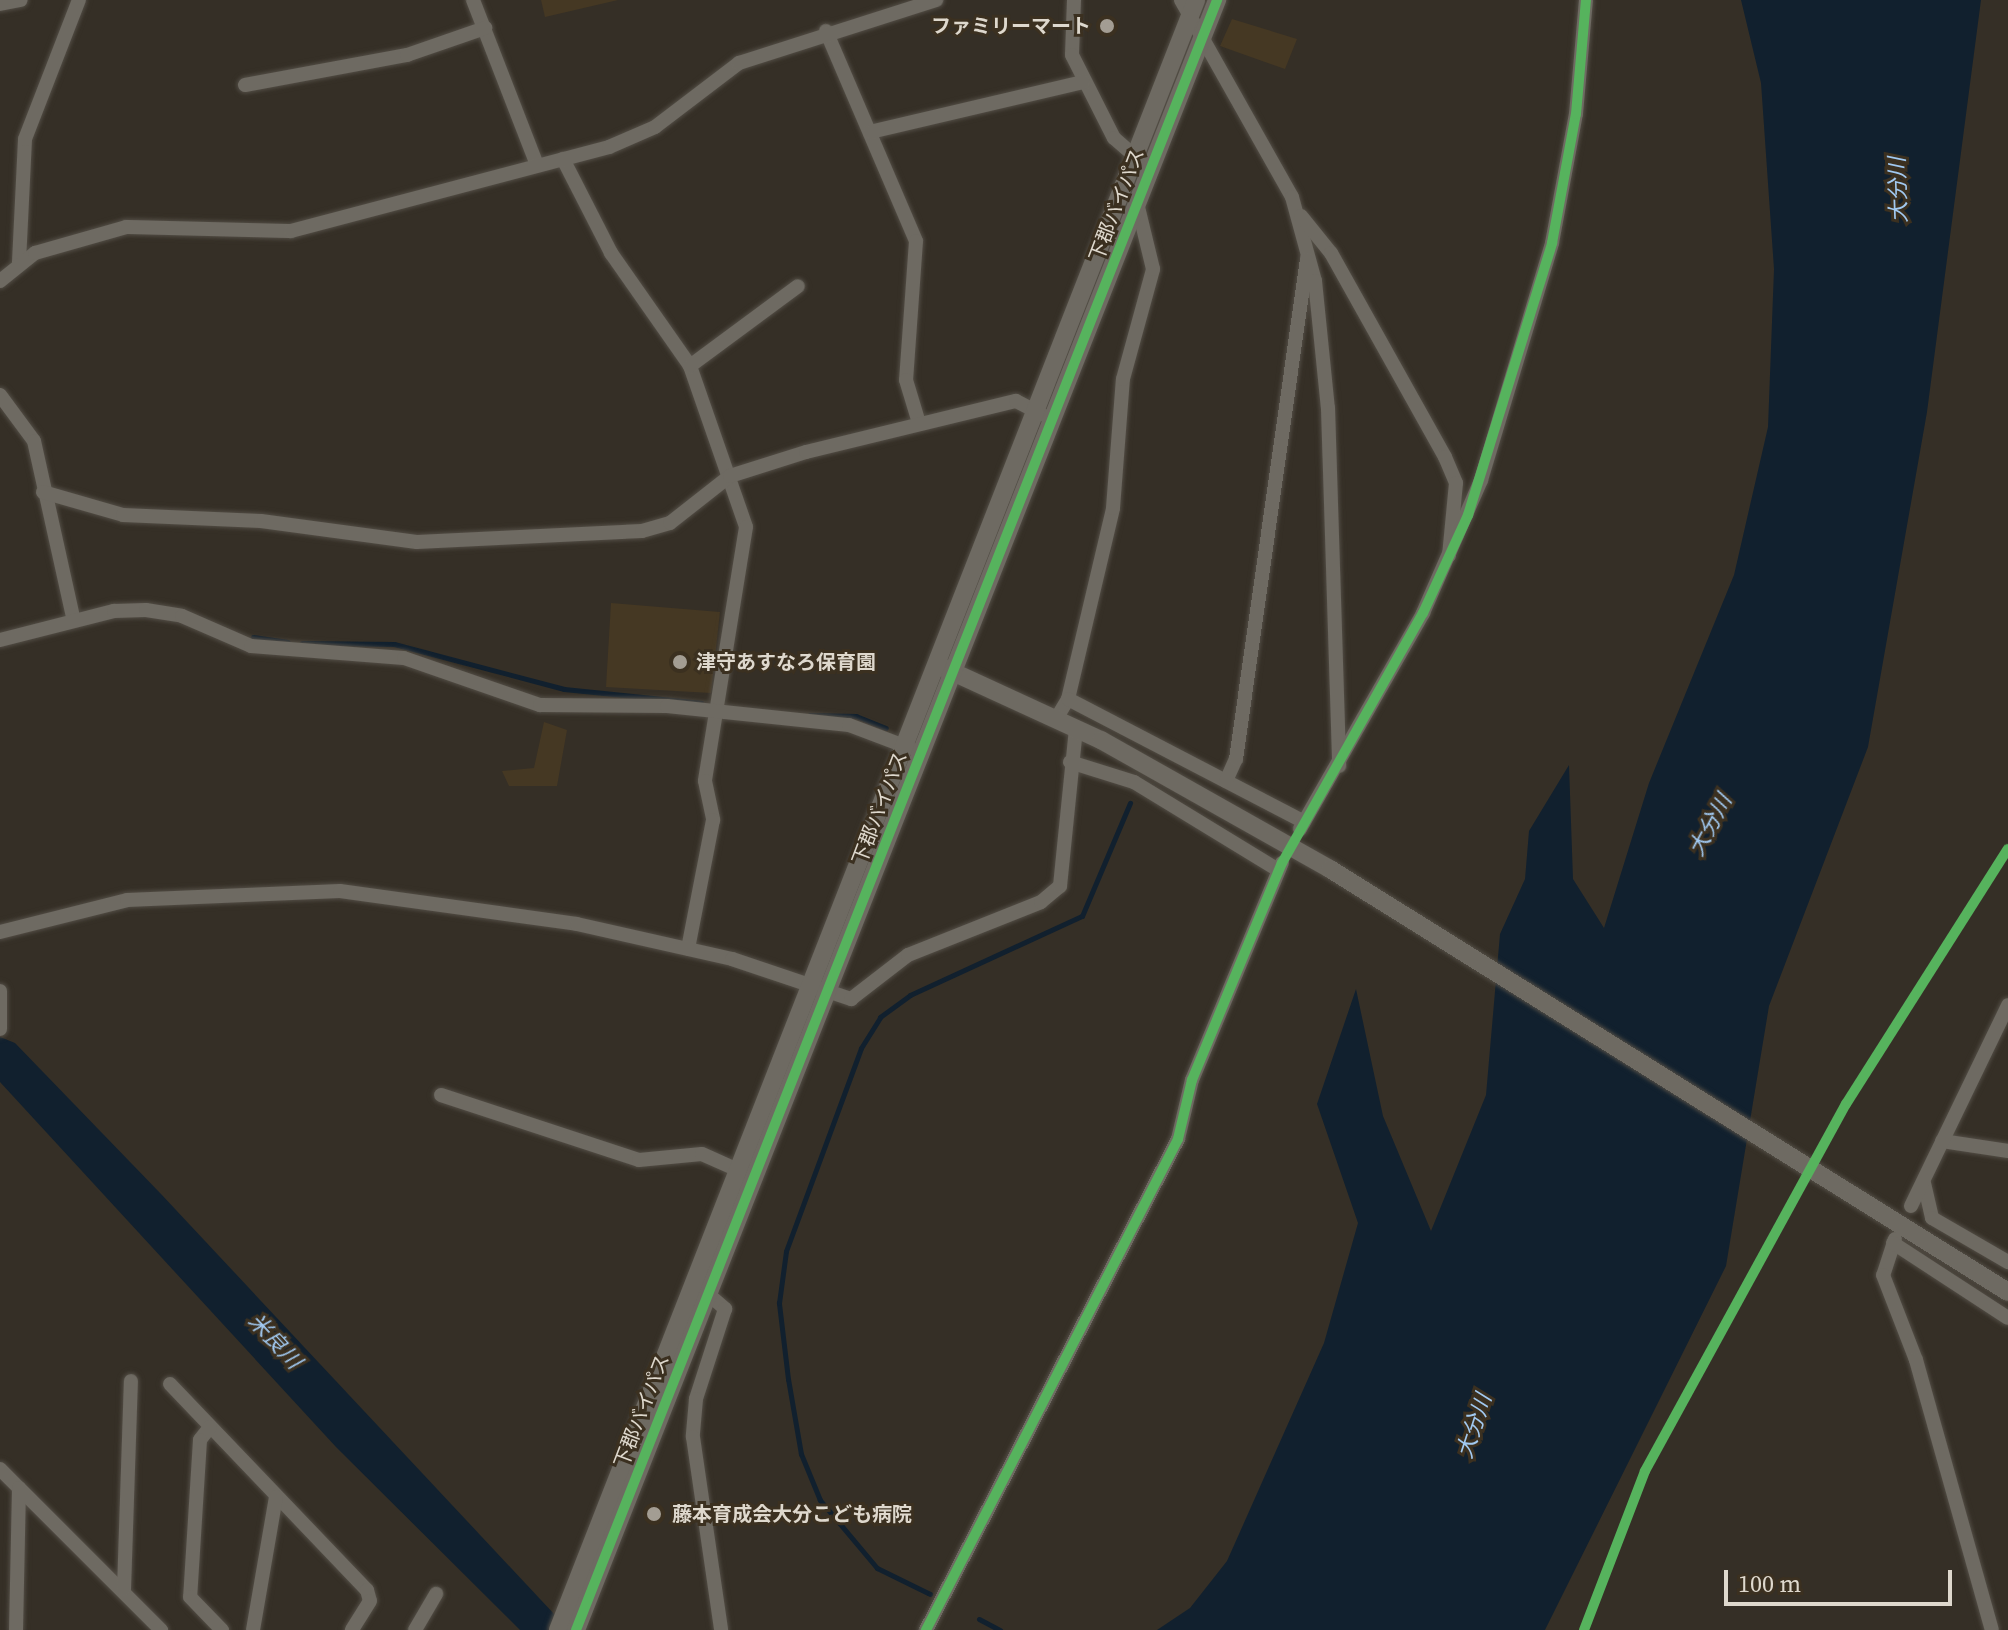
<!DOCTYPE html>
<meta charset="utf-8">
<style>
body{margin:0}
#map{position:relative;width:2008px;height:1630px;overflow:hidden;background:#352f26;font-family:"Source Serif 4","Noto Sans JP",serif}
div>[style]{position:absolute}
.built>*{inset:0;background:#453823}
.water>*{inset:0;background:#11202e}
.stream>*{height:5px;margin:-2.5px;padding:0 2.5px;transform-origin:2.5px;border-radius:2.5px;background:#11202e}
.roads{filter:drop-shadow(0 0 2px #524d45) drop-shadow(0 0 2px #524d45)}
.minor>*{height:14px;margin:-7px;padding:0 7px;transform-origin:7px;border-radius:7px;background:#6e6a62}
.tertiary>*{height:18px;margin:-9px;padding:0 9px;transform-origin:9px;border-radius:9px;background:#6e6a62}
.cycleway>*{height:10px;margin:-5px;padding:0 5px;transform-origin:5px;border-radius:5px;background:#56b35d}
.dots>*{width:22px;height:22px;translate:-50% -50%;box-sizing:border-box;border:4px solid #3b3020;border-radius:50%}
span{translate:-50% -50%;white-space:nowrap;text-align:center;line-height:1.15;-webkit-text-stroke:6px #3b3020;paint-order:stroke}
.poi-label{font-size:20px;color:#ded8cd;font-weight:700}
.right{translate:-100% -50%;text-align:right}
.left{translate:0 -50%;text-align:left}
.street-label{font-size:20px;color:#ded8cd}
.water-label{font-size:22px;color:#a1c9f1;font-style:italic}
.scale{position:absolute;left:1724px;top:1570px;width:228px;height:36px;box-sizing:border-box;border:4px solid #ded8cd;border-top:0;padding-left:10px;font-size:24px;line-height:28px;white-space:nowrap;color:#ded8cd;-webkit-text-stroke:6px #3b3020;paint-order:stroke}
</style>
<div id="map">
<div class="built">
<i style="clip-path:polygon(541px 0,618px 0,545px 17px)"></i>
<i style="clip-path:polygon(1232px 19px,1297px 39px,1285px 69px,1220px 46px)"></i>
<i style="clip-path:polygon(611px 603px,720px 612px,711px 693px,606px 687px)"></i>
<i style="clip-path:polygon(544px 722px,567px 730px,557px 786px,509px 786px,502px 771px,534px 768px)"></i>
</div>
<div class="water">
<i style="clip-path:polygon(1741px 0,1981px 0,1927px 412px,1868px 747px,1769px 1006px,1726px 1266px,1545px 1630px,1157px 1630px,1190px 1608px,1227px 1561px,1324px 1343px,1358px 1223px,1317px 1104px,1356px 989px,1383px 1116px,1431px 1231px,1486px 1095px,1500px 934px,1525px 879px,1529px 831px,1569px 765px,1573px 879px,1604px 928px,1649px 783px,1734px 575px,1768px 427px,1774px 269px,1761px 83px)"></i>
<i style="clip-path:polygon(0 1037px,15px 1043px,161px 1194px,569px 1630px,520px 1630px,336px 1447px,0 1082px)"></i>
</div>
<div class="stream">
<i style="left:253px;top:637px;width:35px;rotate:8deg"></i>
<i style="left:302px;top:643px;width:92px;rotate:0.6deg"></i>
<i style="left:394px;top:644px;width:176px;rotate:14.8deg"></i>
<i style="left:564px;top:689px;width:138px;rotate:5.8deg"></i>
<i style="left:810px;top:715px;width:46px;rotate:1.2deg"></i>
<i style="left:856px;top:716px;width:32px;rotate:22deg"></i>
<i style="left:930px;top:1594px;width:59px;rotate:-153.9deg"></i>
<i style="left:877px;top:1568px;width:89px;rotate:-130deg"></i>
<i style="left:820px;top:1500px;width:50px;rotate:-112.4deg"></i>
<i style="left:801px;top:1454px;width:76px;rotate:-99.8deg"></i>
<i style="left:788px;top:1379px;width:77px;rotate:-96.8deg"></i>
<i style="left:779px;top:1303px;width:52px;rotate:-82.3deg"></i>
<i style="left:786px;top:1251px;width:216px;rotate:-69.7deg"></i>
<i style="left:861px;top:1048px;width:36px;rotate:-58deg"></i>
<i style="left:880px;top:1017px;width:37px;rotate:-36deg"></i>
<i style="left:910px;top:995px;width:189px;rotate:-24.7deg"></i>
<i style="left:1082px;top:916px;width:123px;rotate:-67deg"></i>
<i style="left:979px;top:1619px;width:24px;rotate:28deg"></i>
</div>
<div class="roads">
<div class="minor">
<i style="left:473px;top:0;width:177px;rotate:68.8deg"></i>
<i style="left:1074px;top:0;width:55px;rotate:92.1deg"></i>
<i style="left:1072px;top:55px;width:93px;rotate:63.2deg"></i>
<i style="left:1114px;top:138px;width:35px;rotate:41deg"></i>
<i style="left:1181px;top:0;width:226px;rotate:60.6deg"></i>
<i style="left:1292px;top:197px;width:87px;rotate:74.7deg"></i>
<i style="left:1315px;top:281px;width:128px;rotate:84.2deg"></i>
<i style="left:1328px;top:408px;width:358px;rotate:88.2deg"></i>
<i style="left:0;top:4px;width:21px;rotate:-11deg"></i>
<i style="left:826px;top:31px;width:228px;rotate:66.8deg"></i>
<i style="left:916px;top:241px;width:139px;rotate:94.1deg"></i>
<i style="left:906px;top:380px;width:45px;rotate:73.2deg"></i>
<i style="left:245px;top:85px;width:165px;rotate:-10.5deg"></i>
<i style="left:407px;top:55px;width:83px;rotate:-19.1deg"></i>
<i style="left:870px;top:132px;width:219px;rotate:-13.2deg"></i>
<i style="left:563px;top:159px;width:106px;rotate:62.9deg"></i>
<i style="left:611px;top:253px;width:138px;rotate:55deg"></i>
<i style="left:690px;top:366px;width:170px;rotate:70.8deg"></i>
<i style="left:746px;top:527px;width:257px;rotate:99.2deg"></i>
<i style="left:705px;top:781px;width:40px;rotate:78deg"></i>
<i style="left:713px;top:820px;width:131px;rotate:101deg"></i>
<i style="left:1301px;top:216px;width:48px;rotate:51deg"></i>
<i style="left:1331px;top:253px;width:234px;rotate:60.8deg"></i>
<i style="left:1445px;top:457px;width:28px;rotate:67deg"></i>
<i style="left:1456px;top:483px;width:73px;rotate:95.5deg"></i>
<i style="left:19px;top:262px;width:123px;rotate:-87.2deg"></i>
<i style="left:25px;top:139px;width:149px;rotate:-68.8deg"></i>
<i style="left:0;top:281px;width:45px;rotate:-38.7deg"></i>
<i style="left:35px;top:253px;width:95px;rotate:-15.9deg"></i>
<i style="left:126px;top:227px;width:165px;rotate:1.4deg"></i>
<i style="left:291px;top:231px;width:329px;rotate:-14.8deg"></i>
<i style="left:609px;top:147px;width:50px;rotate:-23.5deg"></i>
<i style="left:655px;top:127px;width:106px;rotate:-37.3deg"></i>
<i style="left:739px;top:63px;width:207px;rotate:-17.7deg"></i>
<i style="left:690px;top:366px;width:134px;rotate:-36.5deg"></i>
<i style="left:0;top:395px;width:57px;rotate:53.5deg"></i>
<i style="left:34px;top:441px;width:184px;rotate:77.5deg"></i>
<i style="left:43px;top:492px;width:83px;rotate:16deg"></i>
<i style="left:123px;top:515px;width:138px;rotate:2.5deg"></i>
<i style="left:261px;top:521px;width:157px;rotate:7.7deg"></i>
<i style="left:417px;top:542px;width:225px;rotate:-2.8deg"></i>
<i style="left:642px;top:531px;width:29px;rotate:-16deg"></i>
<i style="left:670px;top:523px;width:76px;rotate:-38.1deg"></i>
<i style="left:730px;top:476px;width:80px;rotate:-17.5deg"></i>
<i style="left:806px;top:452px;width:216px;rotate:-13.7deg"></i>
<i style="left:1016px;top:401px;width:29px;rotate:27deg"></i>
<i style="left:0;top:640px;width:118px;rotate:-14.3deg"></i>
<i style="left:114px;top:611px;width:32px;rotate:-2deg"></i>
<i style="left:146px;top:610px;width:36px;rotate:9deg"></i>
<i style="left:182px;top:616px;width:75px;rotate:23.5deg"></i>
<i style="left:251px;top:646px;width:153px;rotate:4.5deg"></i>
<i style="left:404px;top:658px;width:144px;rotate:19.1deg"></i>
<i style="left:540px;top:705px;width:127px;rotate:0.5deg"></i>
<i style="left:667px;top:706px;width:183px;rotate:6deg"></i>
<i style="left:849px;top:725px;width:65px;rotate:20.7deg"></i>
<i style="left:1068px;top:699px;width:196px;rotate:-76.7deg"></i>
<i style="left:1113px;top:508px;width:129px;rotate:-85.6deg"></i>
<i style="left:1123px;top:379px;width:114px;rotate:-74.7deg"></i>
<i style="left:1153px;top:269px;width:68px;rotate:-103.6deg"></i>
<i style="left:1056px;top:719px;width:23px;rotate:-59deg"></i>
<i style="left:1068px;top:699px;width:266px;rotate:27.5deg"></i>
<i style="left:1070px;top:762px;width:67px;rotate:17.4deg"></i>
<i style="left:1134px;top:782px;width:169px;rotate:31.4deg"></i>
<i style="left:1226px;top:781px;width:24px;rotate:-66deg"></i>
<i style="left:1236px;top:759px;width:505px;rotate:-81.92deg"></i>
<i style="left:1300px;top:829px;width:249px;rotate:-60.3deg"></i>
<i style="left:1423px;top:613px;width:145px;rotate:-66.4deg"></i>
<i style="left:1481px;top:480px;width:247px;rotate:-73.3deg"></i>
<i style="left:1552px;top:243px;width:131px;rotate:-79.5deg"></i>
<i style="left:1576px;top:114px;width:114px;rotate:-85deg"></i>
<i style="left:0;top:932px;width:131px;rotate:-14.1deg"></i>
<i style="left:127px;top:900px;width:213px;rotate:-2.4deg"></i>
<i style="left:340px;top:891px;width:239px;rotate:7.9deg"></i>
<i style="left:577px;top:924px;width:159px;rotate:12.7deg"></i>
<i style="left:732px;top:959px;width:126px;rotate:18.6deg"></i>
<i style="left:851px;top:999px;width:72px;rotate:-37.7deg"></i>
<i style="left:908px;top:955px;width:143px;rotate:-21.7deg"></i>
<i style="left:1041px;top:902px;width:25px;rotate:-40deg"></i>
<i style="left:1060px;top:886px;width:159px;rotate:-84.2deg"></i>
<i style="left:0;top:991px;width:38px;rotate:90deg"></i>
<i style="left:441px;top:1095px;width:208px;rotate:18.2deg"></i>
<i style="left:639px;top:1160px;width:63px;rotate:-5.4deg"></i>
<i style="left:702px;top:1154px;width:39px;rotate:24deg"></i>
<i style="left:1942px;top:1141px;width:67px;rotate:8.6deg"></i>
<i style="left:1924px;top:1183px;width:36px;rotate:77deg"></i>
<i style="left:1932px;top:1218px;width:88px;rotate:30.1deg"></i>
<i style="left:1911px;top:1206px;width:223px;rotate:-64.2deg"></i>
<i style="left:1895px;top:1239px;width:38px;rotate:108deg"></i>
<i style="left:1883px;top:1275px;width:91px;rotate:68.8deg"></i>
<i style="left:1916px;top:1360px;width:280px;rotate:74.3deg"></i>
<i style="left:1893px;top:1243px;width:137px;rotate:33.1deg"></i>
<i style="left:708px;top:1294px;width:23px;rotate:41deg"></i>
<i style="left:725px;top:1309px;width:95px;rotate:107.9deg"></i>
<i style="left:696px;top:1399px;width:38px;rotate:95deg"></i>
<i style="left:693px;top:1437px;width:195px;rotate:81.7deg"></i>
<i style="left:170px;top:1384px;width:285px;rotate:46.3deg"></i>
<i style="left:367px;top:1590px;width:11px;rotate:75deg"></i>
<i style="left:370px;top:1601px;width:34px;rotate:122deg"></i>
<i style="left:210px;top:1427px;width:16px;rotate:128deg"></i>
<i style="left:200px;top:1440px;width:157px;rotate:93.6deg"></i>
<i style="left:190px;top:1597px;width:46px;rotate:45.9deg"></i>
<i style="left:0;top:1469px;width:27px;rotate:45deg"></i>
<i style="left:19px;top:1488px;width:142px;rotate:91.2deg"></i>
<i style="left:19px;top:1488px;width:201px;rotate:45deg"></i>
<i style="left:124px;top:1589px;width:208px;rotate:-88.1deg"></i>
<i style="left:253px;top:1630px;width:135px;rotate:-80.2deg"></i>
<i style="left:415px;top:1630px;width:42px;rotate:-59.7deg"></i>
<i style="left:926px;top:1630px;width:552px;rotate:-62.83deg"></i>
<i style="left:1178px;top:1139px;width:61px;rotate:-76.7deg"></i>
<i style="left:1192px;top:1080px;width:235px;rotate:-67.5deg"></i>
</div>
<div class="tertiary">
<i style="left:942px;top:667px;width:175px;rotate:24.7deg"></i>
<i style="left:1101px;top:740px;width:263px;rotate:29.4deg"></i>
<i style="left:1330px;top:869px;width:799px;rotate:31.96deg"></i>
<i style="left:558px;top:1630px;width:1750px;rotate:-68.62deg"></i>
<i style="left:576px;top:1630px;width:1752px;rotate:-68.53deg"></i>
</div>
</div>
<div class="cycleway">
<i style="left:576px;top:1630px;width:1752px;rotate:-68.53deg"></i>
<i style="left:926px;top:1630px;width:552px;rotate:-62.83deg"></i>
<i style="left:1178px;top:1139px;width:61px;rotate:-76.7deg"></i>
<i style="left:1192px;top:1080px;width:235px;rotate:-67.5deg"></i>
<i style="left:1282px;top:863px;width:287px;rotate:-60.6deg"></i>
<i style="left:1423px;top:613px;width:108px;rotate:-65.3deg"></i>
<i style="left:1468px;top:515px;width:285px;rotate:-72.8deg"></i>
<i style="left:1552px;top:243px;width:131px;rotate:-79.5deg"></i>
<i style="left:1576px;top:114px;width:114px;rotate:-85deg"></i>
<i style="left:1584px;top:1630px;width:170px;rotate:-69deg"></i>
<i style="left:1645px;top:1471px;width:418px;rotate:-61.3deg"></i>
<i style="left:1846px;top:1104px;width:302px;rotate:-57.6deg"></i>
</div>
<div class="dots">
<i style="left:1107px;top:26px;background:#a39d93"></i>
<i style="left:680px;top:662px;background:#a39d93"></i>
<i style="left:654px;top:1514px;background:#a39d93"></i>
</div>
<div class="poi-label">
<span class="right" style="left:1091px;top:26px">ファミリーマート</span>
<span class="left" style="left:696px;top:662px">津守あすなろ保育園</span>
<span class="left" style="left:672px;top:1514px">藤本育成会大分こども病院</span>
</div>
<div class="street-label">
<span style="left:1117px;top:205px;rotate:-69deg">下郡バイパス</span>
<span style="left:880px;top:808px;rotate:-69deg">下郡バイパス</span>
<span style="left:642px;top:1411px;rotate:-69deg">下郡バイパス</span>
</div>
<div class="water-label">
<span style="left:1898px;top:190px;rotate:-92deg">大分川</span>
<span style="left:1710px;top:825px;rotate:-62deg">大分川</span>
<span style="left:275px;top:1341px;rotate:47deg">米良川</span>
<span style="left:1474px;top:1426px;rotate:-72deg">大分川</span>
</div>
<div class="scale">100 m</div>
</div>
